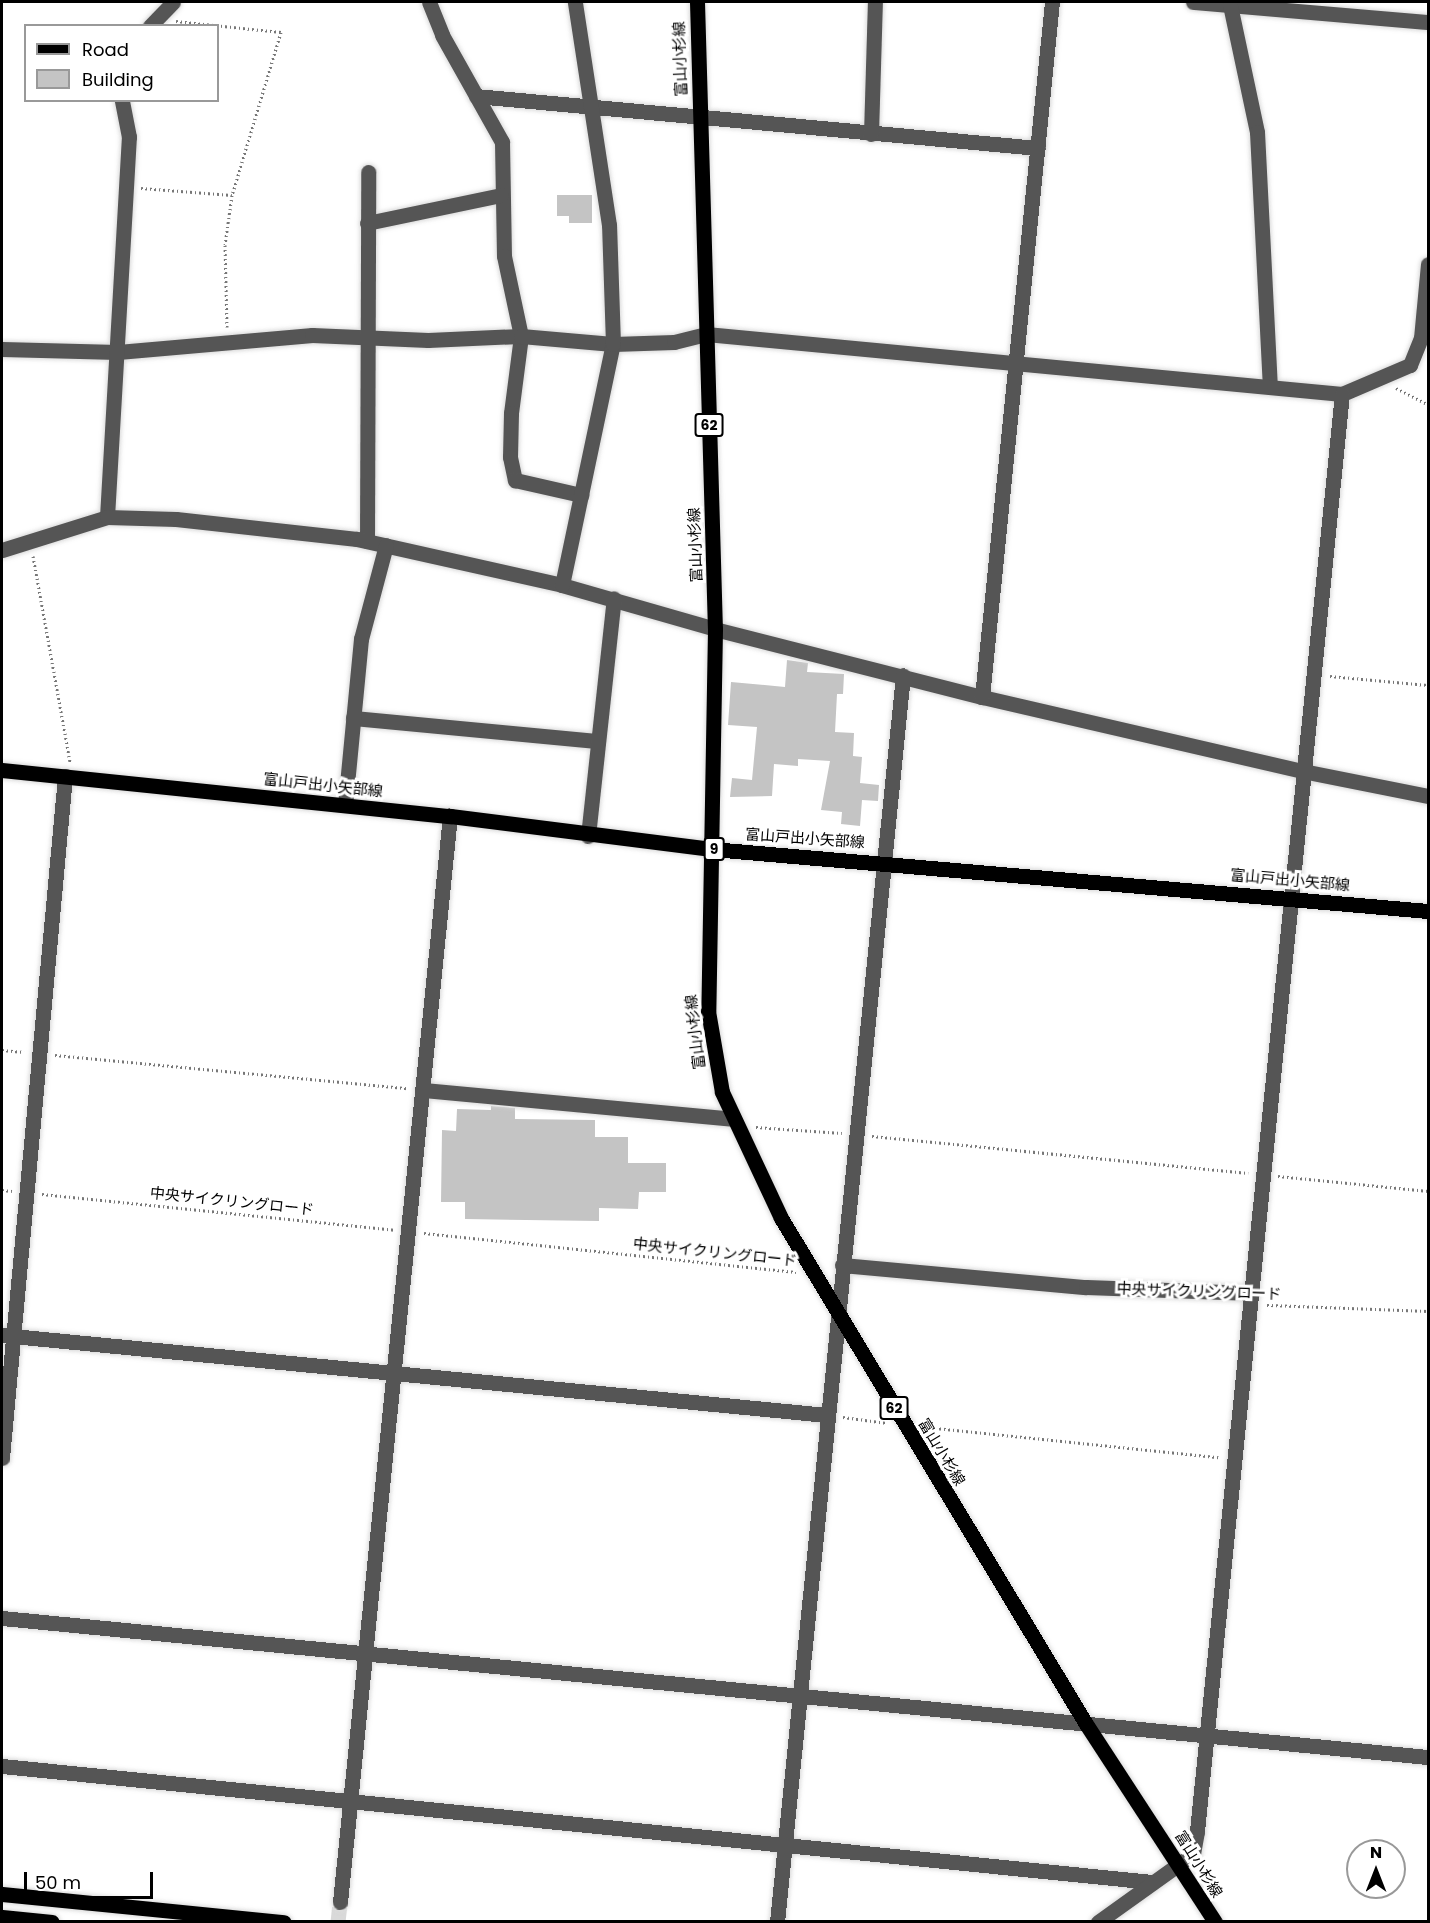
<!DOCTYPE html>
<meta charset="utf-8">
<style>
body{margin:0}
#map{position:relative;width:1430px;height:1923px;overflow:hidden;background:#fff;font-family:Poppins,"Noto Sans JP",sans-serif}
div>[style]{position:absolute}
.building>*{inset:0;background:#c4c4c4}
.minor-tunnel>*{height:15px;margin-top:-7.5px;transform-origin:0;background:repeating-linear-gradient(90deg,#d9d9d9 0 15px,transparent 0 23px)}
.path>*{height:3px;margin-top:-1.5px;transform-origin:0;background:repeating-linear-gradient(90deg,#777 0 1.5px,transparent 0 4.5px)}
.roads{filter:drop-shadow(0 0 2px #dbdbdb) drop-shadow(0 0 2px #dbdbdb)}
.minor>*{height:15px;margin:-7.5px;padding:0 7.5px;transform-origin:7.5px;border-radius:7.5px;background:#555}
.major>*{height:15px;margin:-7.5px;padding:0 7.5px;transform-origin:7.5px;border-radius:7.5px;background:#000}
span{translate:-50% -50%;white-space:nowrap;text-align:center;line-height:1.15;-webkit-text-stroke:6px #fff;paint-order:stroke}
.shield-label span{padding:2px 4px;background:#fff;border:2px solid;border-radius:4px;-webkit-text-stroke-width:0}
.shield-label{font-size:14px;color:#000;font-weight:700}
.street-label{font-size:15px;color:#000}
.frame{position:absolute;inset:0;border:3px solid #000;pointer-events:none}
.legend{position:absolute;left:24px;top:24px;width:195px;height:78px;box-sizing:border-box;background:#fff;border:2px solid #999;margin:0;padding:8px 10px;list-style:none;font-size:18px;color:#000}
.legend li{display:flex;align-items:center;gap:12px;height:30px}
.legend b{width:30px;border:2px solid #999}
.north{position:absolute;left:1346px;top:1839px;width:60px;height:60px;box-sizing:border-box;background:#fff;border:2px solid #999;border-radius:50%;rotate:0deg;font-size:16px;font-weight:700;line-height:24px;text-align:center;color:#000}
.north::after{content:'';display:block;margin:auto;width:21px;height:27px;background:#000;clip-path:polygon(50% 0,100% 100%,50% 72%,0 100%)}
.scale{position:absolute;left:24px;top:1872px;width:129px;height:27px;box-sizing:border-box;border:3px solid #000;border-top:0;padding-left:8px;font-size:18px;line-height:21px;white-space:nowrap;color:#000;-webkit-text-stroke:4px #fff;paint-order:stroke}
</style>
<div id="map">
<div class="building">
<i style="clip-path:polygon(557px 195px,592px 195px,592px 223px,569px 223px,569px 216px,557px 216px)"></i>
<i style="clip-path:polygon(787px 660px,808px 663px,807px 672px,844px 674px,843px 694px,837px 694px,835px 732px,854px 733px,853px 756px,862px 757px,860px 783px,879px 785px,878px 801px,862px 800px,860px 826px,841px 824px,842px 812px,821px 810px,830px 761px,798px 759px,798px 766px,774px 764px,772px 796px,730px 797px,732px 778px,752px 780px,757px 727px,728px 725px,731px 682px,785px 687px)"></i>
<i style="clip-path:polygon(491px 1106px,515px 1108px,515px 1119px,595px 1120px,595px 1137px,628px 1137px,628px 1163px,666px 1163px,666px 1192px,639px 1192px,638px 1209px,599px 1208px,599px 1221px,465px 1219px,465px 1202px,441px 1202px,442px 1130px,456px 1131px,457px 1109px,491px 1110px)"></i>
</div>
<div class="minor-tunnel">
<i style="left:338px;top:1922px;width:20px;rotate:-84deg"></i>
</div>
<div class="path">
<i style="left:176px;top:21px;width:106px;rotate:6deg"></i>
<i style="left:281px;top:32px;width:170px;rotate:106.7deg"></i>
<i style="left:232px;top:195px;width:50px;rotate:98deg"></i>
<i style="left:225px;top:245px;width:82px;rotate:88.6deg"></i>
<i style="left:141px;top:188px;width:91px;rotate:4.4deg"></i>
<i style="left:1396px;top:388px;width:36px;rotate:27deg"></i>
<i style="left:33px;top:556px;width:209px;rotate:79.8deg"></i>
<i style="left:1330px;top:676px;width:98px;rotate:5.2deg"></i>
<i style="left:2px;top:1050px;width:22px;rotate:5deg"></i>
<i style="left:55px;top:1055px;width:354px;rotate:5.4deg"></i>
<i style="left:756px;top:1127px;width:86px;rotate:4deg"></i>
<i style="left:872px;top:1136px;width:378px;rotate:5.6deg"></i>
<i style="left:1278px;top:1176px;width:151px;rotate:5.7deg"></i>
<i style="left:2px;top:1190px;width:10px;rotate:6deg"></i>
<i style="left:42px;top:1194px;width:354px;rotate:5.8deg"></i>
<i style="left:424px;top:1233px;width:374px;rotate:6deg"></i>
<i style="left:1267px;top:1305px;width:161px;rotate:2.1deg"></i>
<i style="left:843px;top:1417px;width:44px;rotate:7.8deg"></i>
<i style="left:926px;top:1427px;width:294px;rotate:5.9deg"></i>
</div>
<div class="roads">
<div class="minor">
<i style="left:429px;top:2px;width:35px;rotate:68deg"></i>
<i style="left:442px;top:35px;width:123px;rotate:60.7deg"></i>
<i style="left:502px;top:142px;width:114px;rotate:89deg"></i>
<i style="left:504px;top:256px;width:82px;rotate:78deg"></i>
<i style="left:521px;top:336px;width:78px;rotate:97.4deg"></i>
<i style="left:511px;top:413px;width:44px;rotate:91.3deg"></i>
<i style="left:510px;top:457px;width:24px;rotate:78deg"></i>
<i style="left:515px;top:480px;width:68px;rotate:12.8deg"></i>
<i style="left:1193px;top:2px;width:236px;rotate:4.9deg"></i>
<i style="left:1230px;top:5px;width:130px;rotate:78deg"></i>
<i style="left:1257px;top:132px;width:253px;rotate:87.1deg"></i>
<i style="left:150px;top:26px;width:33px;rotate:-46deg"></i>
<i style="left:476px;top:96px;width:564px;rotate:5.29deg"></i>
<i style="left:871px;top:134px;width:132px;rotate:-88.3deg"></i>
<i style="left:367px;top:223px;width:137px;rotate:-11.8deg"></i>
<i style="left:2px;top:349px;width:116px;rotate:1.5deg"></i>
<i style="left:118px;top:352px;width:195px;rotate:-5deg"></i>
<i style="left:312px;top:335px;width:116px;rotate:2.5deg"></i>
<i style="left:428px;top:340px;width:93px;rotate:-2.5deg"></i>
<i style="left:521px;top:336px;width:92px;rotate:5deg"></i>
<i style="left:613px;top:344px;width:61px;rotate:-1.9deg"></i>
<i style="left:674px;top:342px;width:33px;rotate:-14deg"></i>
<i style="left:706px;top:334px;width:639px;rotate:5.39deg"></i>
<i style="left:1342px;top:394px;width:74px;rotate:-23.1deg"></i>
<i style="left:1410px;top:365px;width:29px;rotate:-68deg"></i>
<i style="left:1421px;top:338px;width:74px;rotate:-84.6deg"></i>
<i style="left:107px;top:517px;width:381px;rotate:-86.7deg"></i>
<i style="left:129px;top:137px;width:38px;rotate:-101deg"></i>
<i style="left:367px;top:541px;width:369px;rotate:-89.8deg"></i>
<i style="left:2px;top:550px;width:110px;rotate:-17.4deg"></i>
<i style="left:107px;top:517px;width:69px;rotate:1.7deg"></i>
<i style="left:176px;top:519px;width:182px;rotate:6.3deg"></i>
<i style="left:357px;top:539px;width:210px;rotate:12.6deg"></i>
<i style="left:562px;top:585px;width:159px;rotate:16deg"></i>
<i style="left:715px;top:629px;width:276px;rotate:14.3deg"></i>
<i style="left:982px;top:697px;width:329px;rotate:13deg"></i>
<i style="left:1303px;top:771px;width:127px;rotate:11.3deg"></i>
<i style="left:562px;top:585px;width:246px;rotate:-78.1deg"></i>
<i style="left:613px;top:344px;width:119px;rotate:-91.9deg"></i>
<i style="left:609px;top:225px;width:226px;rotate:-98.7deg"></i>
<i style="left:982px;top:697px;width:699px;rotate:-84.25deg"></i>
<i style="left:353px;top:718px;width:245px;rotate:5.4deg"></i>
<i style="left:345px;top:805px;width:167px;rotate:-84.5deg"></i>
<i style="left:361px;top:639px;width:97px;rotate:-75.1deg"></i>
<i style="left:588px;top:836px;width:239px;rotate:-83.8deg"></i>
<i style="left:423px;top:1090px;width:311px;rotate:5.3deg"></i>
<i style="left:842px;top:1265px;width:245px;rotate:5.2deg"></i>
<i style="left:1086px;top:1287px;width:166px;rotate:2.1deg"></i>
<i style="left:2px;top:1335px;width:829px;rotate:5.54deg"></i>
<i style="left:2px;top:1458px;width:685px;rotate:-84.72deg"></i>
<i style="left:2px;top:1618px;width:1433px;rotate:5.57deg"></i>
<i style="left:2px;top:1766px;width:1156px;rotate:5.76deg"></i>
<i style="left:340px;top:1902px;width:1092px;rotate:-84.22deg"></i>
<i style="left:777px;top:1922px;width:1253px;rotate:-84.23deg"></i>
<i style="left:1098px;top:1922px;width:117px;rotate:-35.6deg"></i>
<i style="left:1193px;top:1854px;width:23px;rotate:-80deg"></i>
<i style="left:1197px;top:1831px;width:1444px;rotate:-84.24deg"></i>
</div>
<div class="major">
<i style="left:697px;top:2px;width:627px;rotate:88.36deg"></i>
<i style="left:715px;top:629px;width:382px;rotate:91deg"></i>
<i style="left:708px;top:1011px;width:82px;rotate:80.2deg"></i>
<i style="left:722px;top:1092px;width:139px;rotate:64.9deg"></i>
<i style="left:781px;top:1218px;width:591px;rotate:58.92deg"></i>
<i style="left:1086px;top:1724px;width:236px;rotate:56.9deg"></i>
<i style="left:2px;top:770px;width:450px;rotate:5.9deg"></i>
<i style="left:450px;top:816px;width:264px;rotate:7.2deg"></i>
<i style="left:712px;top:849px;width:719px;rotate:4.95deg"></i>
<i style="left:2px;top:1894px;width:283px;rotate:5.7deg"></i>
<i style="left:2px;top:1917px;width:50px;rotate:5.7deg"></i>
</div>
</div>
<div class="shield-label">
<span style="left:709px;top:425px">62</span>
<span style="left:714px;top:849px">9</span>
<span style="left:894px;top:1408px">62</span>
</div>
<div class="street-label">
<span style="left:680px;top:59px;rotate:-92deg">富山小杉線</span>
<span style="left:695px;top:545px;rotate:-92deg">富山小杉線</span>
<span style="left:323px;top:785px;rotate:6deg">富山戸出小矢部線</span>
<span style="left:805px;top:838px;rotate:4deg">富山戸出小矢部線</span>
<span style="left:1290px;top:880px;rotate:5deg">富山戸出小矢部線</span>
<span style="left:695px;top:1032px;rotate:-97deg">富山小杉線</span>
<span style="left:232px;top:1201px;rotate:6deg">中央サイクリングロード</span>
<span style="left:715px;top:1252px;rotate:6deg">中央サイクリングロード</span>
<span style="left:1199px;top:1291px;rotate:2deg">中央サイクリングロード</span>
<span style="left:942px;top:1452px;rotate:59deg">富山小杉線</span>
<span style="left:1199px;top:1864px;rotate:58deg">富山小杉線</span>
</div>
<div class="frame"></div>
<ul class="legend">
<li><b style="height:8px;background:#000"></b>Road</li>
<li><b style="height:16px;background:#c4c4c4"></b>Building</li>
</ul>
<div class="north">N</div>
<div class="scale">50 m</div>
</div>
